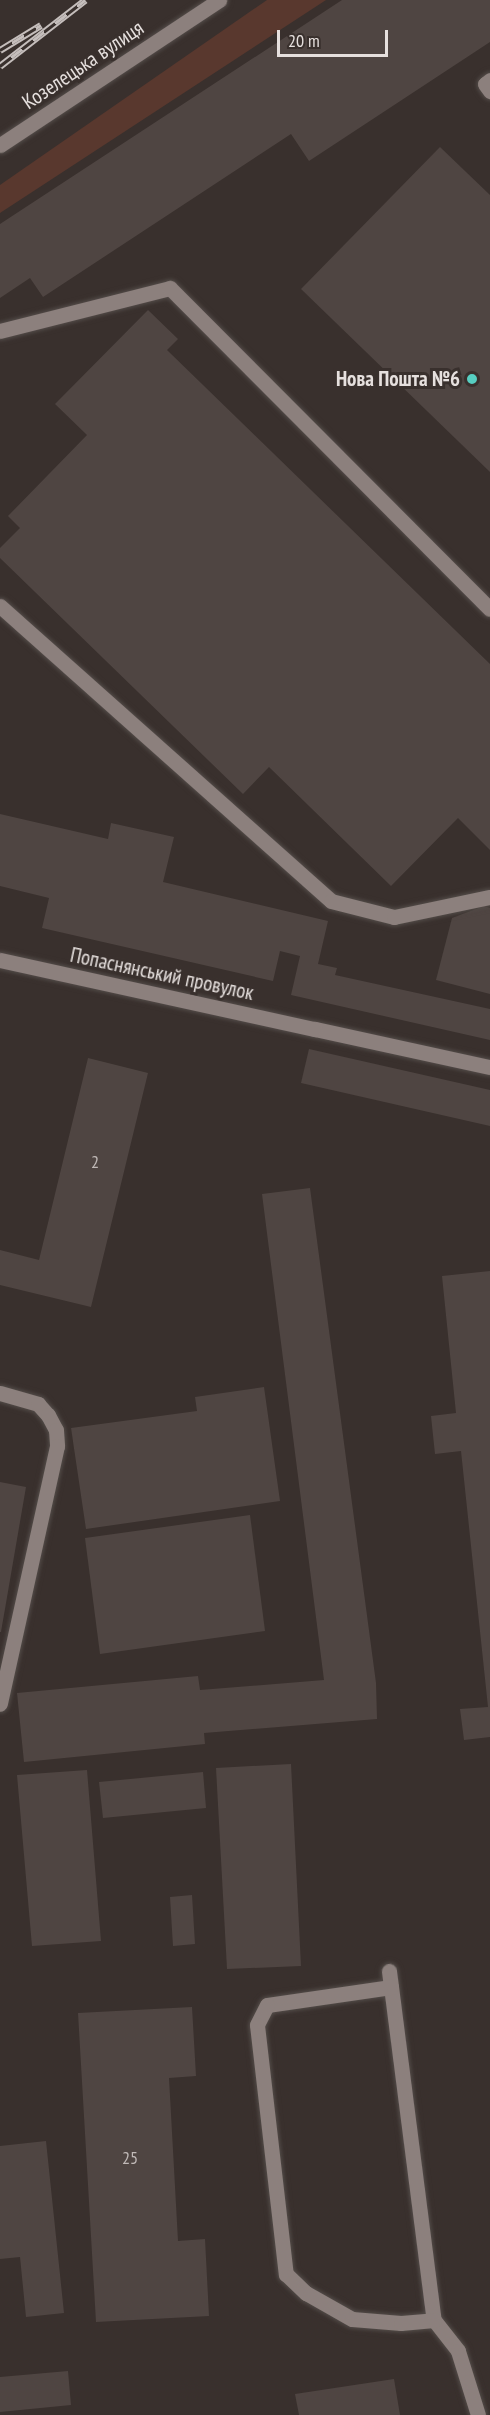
<!DOCTYPE html>
<meta charset="utf-8">
<style>
body{margin:0}
#map{position:relative;width:490px;height:2415px;overflow:hidden;background:#39302d;font-family:"PT Sans Narrow",sans-serif}
div>[style]{position:absolute}
.green>*{inset:0;background:#59382e}
.building>*{inset:0;background:#4f4542}
.roads{filter:drop-shadow(0 0 2px #534c49) drop-shadow(0 0 2px #534c49)}
.lane>*{height:15px;margin:-7.5px;padding:0 7.5px;transform-origin:7.5px;border-radius:7.5px;background:#8c807d}
.street>*{height:15px;margin:-7.5px;padding:0 7.5px;transform-origin:7.5px;border-radius:7.5px;background:#8c807d}
.rail>*{height:7px;margin-top:-3.5px;transform-origin:0;background:repeating-linear-gradient(90deg,#39302d 0 14px,#c5bebc 0 28px);box-sizing:border-box;border-block:2px solid #c5bebc}
.dots>*{width:16px;height:16px;translate:-50% -50%;box-sizing:border-box;border:3px solid #39302d;border-radius:50%}
span{translate:-50% -50%;white-space:nowrap;text-align:center;line-height:1.15;-webkit-text-stroke:6px #39302d;paint-order:stroke}
.number-label{font-size:18px;color:#c0b9b7}
.number-label span{-webkit-text-stroke-width:0}
.street-label{font-size:21px;color:#e6e0de}
.poi-label{font-size:21px;color:#e6e0de;font-weight:700}
.right{translate:-100% -50%;text-align:right}
.scale{position:absolute;left:277px;top:30px;width:111px;height:27px;box-sizing:border-box;border:3px solid #e6e0de;border-top:0;padding-left:8px;font-size:18px;line-height:21px;white-space:nowrap;color:#e6e0de;-webkit-text-stroke:4px #39302d;paint-order:stroke}
</style>
<div id="map">
<div class="green">
<i style="clip-path:polygon(267px 0,326px 0,0 213px,0 185px)"></i>
</div>
<div class="building">
<i style="clip-path:polygon(342px 0,490px 0,490px 42px,309px 161px,291px 134px,43px 297px,30px 278px,0 298px,0 224px)"></i>
<i style="clip-path:polygon(440px 147px,490px 195px,490px 472px,301px 289px)"></i>
<i style="clip-path:polygon(148px 310px,178px 339px,167px 350px,490px 664px,490px 850px,458px 818px,391px 886px,269px 767px,243px 794px,0 558px,0 548px,20px 528px,8px 516px,87px 435px,55px 404px)"></i>
<i style="clip-path:polygon(0 814px,108px 839px,111px 823px,174px 837px,163px 882px,328px 921px,318px 964px,337px 968px,335px 975px,490px 1009px,490px 1040px,291px 995px,300px 956px,280px 951px,273px 981px,42px 928px,49px 898px,0 886px)"></i>
<i style="clip-path:polygon(484px 906px,490px 908px,490px 994px,436px 980px,452px 918px)"></i>
<i style="clip-path:polygon(309px 1049px,490px 1090px,490px 1126px,301px 1083px)"></i>
<i style="clip-path:polygon(88px 1058px,148px 1073px,91px 1307px,0 1285px,0 1250px,39px 1260px)"></i>
<i style="clip-path:polygon(310px 1188px,376px 1683px,377px 1719px,204px 1733px,205px 1744px,24px 1762px,17px 1693px,198px 1676px,200px 1690px,324px 1680px,262px 1194px)"></i>
<i style="clip-path:polygon(490px 1271px,490px 1737px,464px 1740px,460px 1709px,488px 1707px,461px 1451px,435px 1454px,431px 1416px,456px 1413px,442px 1276px)"></i>
<i style="clip-path:polygon(264px 1387px,280px 1501px,86px 1529px,71px 1428px,197px 1411px,195px 1397px)"></i>
<i style="clip-path:polygon(0 1482px,26px 1487px,1px 1632px,0 1632px)"></i>
<i style="clip-path:polygon(250px 1515px,265px 1631px,100px 1654px,85px 1538px)"></i>
<i style="clip-path:polygon(291px 1764px,301px 1966px,227px 1969px,216px 1768px)"></i>
<i style="clip-path:polygon(87px 1770px,101px 1941px,32px 1946px,17px 1775px)"></i>
<i style="clip-path:polygon(203px 1772px,206px 1808px,103px 1818px,99px 1782px)"></i>
<i style="clip-path:polygon(192px 1895px,195px 1944px,173px 1946px,170px 1897px)"></i>
<i style="clip-path:polygon(192px 2007px,196px 2076px,169px 2078px,178px 2241px,205px 2239px,209px 2316px,96px 2322px,78px 2013px)"></i>
<i style="clip-path:polygon(46px 2141px,64px 2313px,26px 2317px,20px 2257px,0 2259px,0 2146px)"></i>
<i style="clip-path:polygon(68px 2371px,71px 2405px,0 2412px,0 2377px)"></i>
<i style="clip-path:polygon(394px 2379px,400px 2415px,299px 2415px,295px 2394px)"></i>
</div>
<div class="roads">
<div class="lane">
<i style="left:490px;top:80px;width:6px;rotate:141deg"></i>
<i style="left:485px;top:84px;width:9px;rotate:54deg"></i>
<i style="left:0;top:331px;width:175px;rotate:-14.2deg"></i>
<i style="left:170px;top:288px;width:453px;rotate:45.1deg"></i>
<i style="left:0;top:606px;width:443px;rotate:41.7deg"></i>
<i style="left:331px;top:901px;width:65px;rotate:14.3deg"></i>
<i style="left:394px;top:917px;width:98px;rotate:-11.8deg"></i>
<i style="left:315px;top:1029px;width:179px;rotate:12.3deg"></i>
<i style="left:0;top:1393px;width:40px;rotate:16deg"></i>
<i style="left:38px;top:1404px;width:15px;rotate:48deg"></i>
<i style="left:48px;top:1415px;width:17px;rotate:62deg"></i>
<i style="left:56px;top:1430px;width:16px;rotate:86deg"></i>
<i style="left:57px;top:1446px;width:264px;rotate:102.5deg"></i>
<i style="left:389px;top:1971px;width:352px;rotate:82.7deg"></i>
<i style="left:434px;top:2320px;width:39px;rotate:52deg"></i>
<i style="left:458px;top:2351px;width:67px;rotate:72.6deg"></i>
<i style="left:391px;top:1987px;width:125px;rotate:171.7deg"></i>
<i style="left:267px;top:2005px;width:22px;rotate:117deg"></i>
<i style="left:257px;top:2025px;width:251px;rotate:83.4deg"></i>
<i style="left:286px;top:2274px;width:28px;rotate:44deg"></i>
<i style="left:306px;top:2293px;width:53px;rotate:29.5deg"></i>
<i style="left:352px;top:2319px;width:49px;rotate:4.7deg"></i>
<i style="left:401px;top:2323px;width:33px;rotate:-5deg"></i>
</div>
<div class="street">
<i style="left:0;top:145px;width:263px;rotate:-33.5deg"></i>
<i style="left:0;top:960px;width:322px;rotate:12.4deg"></i>
</div>
</div>
<div class="rail">
<i style="left:0;top:50px;width:48px;rotate:-31.4deg"></i>
<i style="left:0;top:66px;width:108px;rotate:-37.8deg"></i>
</div>
<div class="dots">
<i style="left:472px;top:379px;background:#57cec1"></i>
</div>
<div class="number-label">
<span style="left:95px;top:1162px">2</span>
<span style="left:130px;top:2158px">25</span>
</div>
<div class="street-label">
<span style="left:83px;top:65px;rotate:-34deg">Козелецька вулиця</span>
<span style="left:162px;top:974px;rotate:12deg">Попаснянський провулок</span>
</div>
<div class="poi-label">
<span class="right" style="left:460px;top:379px">Нова Пошта №6</span>
</div>
<div class="scale">20 m</div>
</div>
